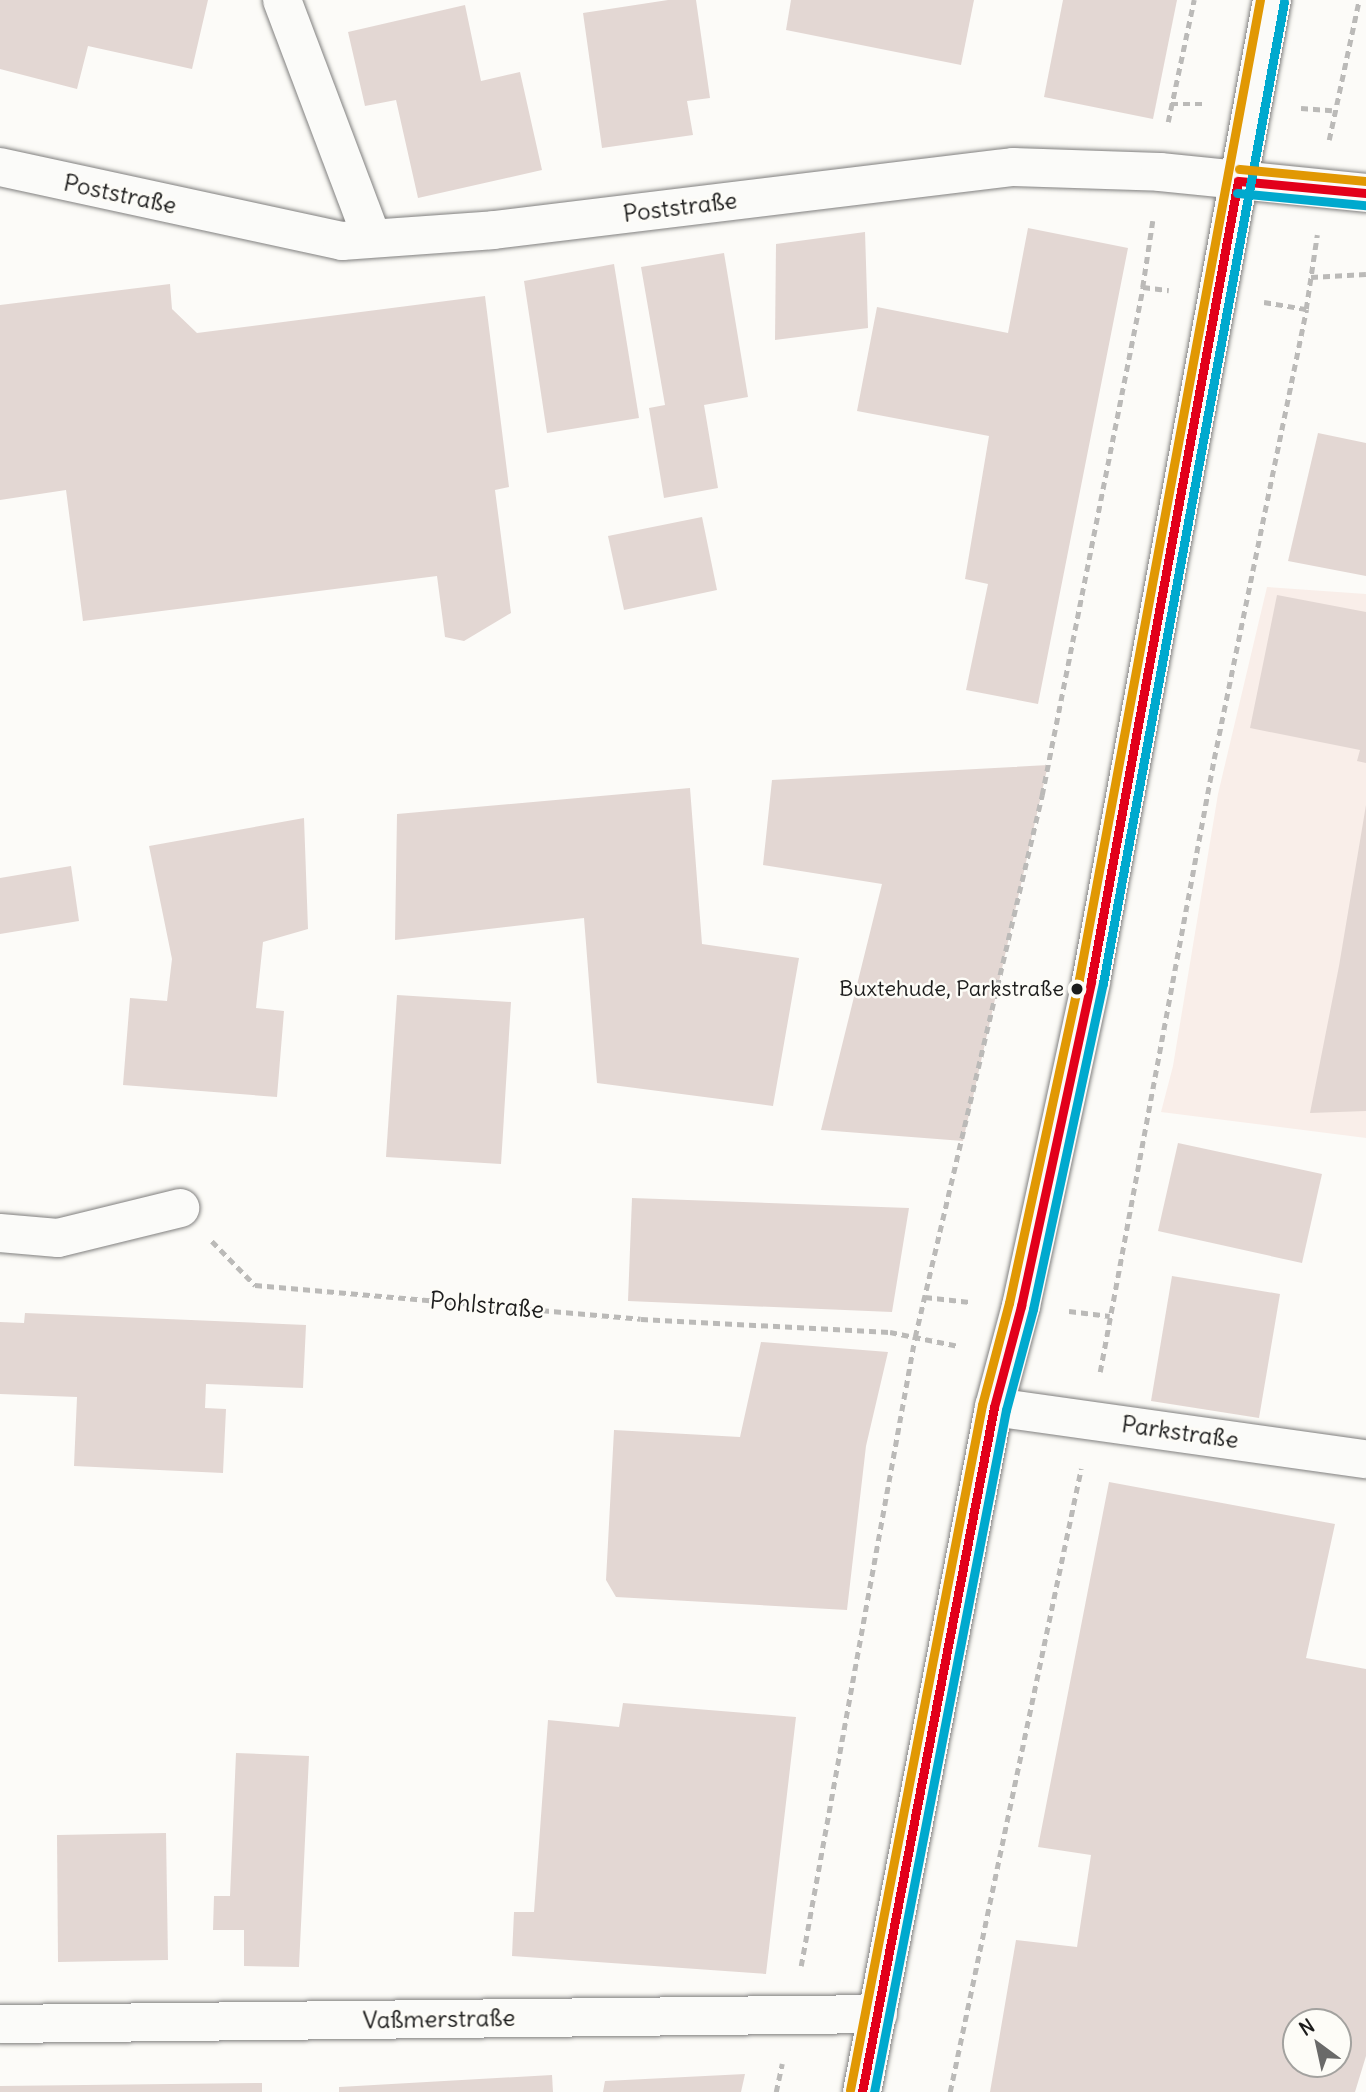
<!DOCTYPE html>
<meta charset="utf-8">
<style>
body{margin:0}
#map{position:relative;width:1366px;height:2092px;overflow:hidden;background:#fcfbf8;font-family:Delius,sans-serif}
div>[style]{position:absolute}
.built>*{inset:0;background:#f9eee9}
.building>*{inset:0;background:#e3d7d3}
.path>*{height:4.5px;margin-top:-2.25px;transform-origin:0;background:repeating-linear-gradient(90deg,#bbbab8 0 7px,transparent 0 12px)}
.roads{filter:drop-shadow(0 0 2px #81807f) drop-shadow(0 0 2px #81807f)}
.minor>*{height:38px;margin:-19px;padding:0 19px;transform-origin:19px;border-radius:19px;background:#fbfbf9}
.bus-1>*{height:9px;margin:-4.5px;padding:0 4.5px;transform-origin:4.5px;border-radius:4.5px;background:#e2001a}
.bus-2>*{height:9px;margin:-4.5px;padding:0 4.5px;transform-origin:4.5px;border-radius:4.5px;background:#00a9ce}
.bus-3>*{height:9px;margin:-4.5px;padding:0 4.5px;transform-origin:4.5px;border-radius:4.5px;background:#e19803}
.dots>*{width:19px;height:19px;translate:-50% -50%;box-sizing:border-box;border:4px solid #fdfcf7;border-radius:50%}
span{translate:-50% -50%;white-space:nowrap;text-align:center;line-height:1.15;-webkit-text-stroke:5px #fdfcf7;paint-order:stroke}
.bus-label{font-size:22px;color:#1c1c1c}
.right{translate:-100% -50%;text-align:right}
.street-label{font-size:24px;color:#1c1c1c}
.north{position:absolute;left:1282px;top:2008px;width:70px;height:70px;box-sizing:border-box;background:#fdfcf7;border:2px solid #a3a29f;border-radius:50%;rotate:327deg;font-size:19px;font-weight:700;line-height:28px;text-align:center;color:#1c1c1c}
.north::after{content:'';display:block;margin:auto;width:24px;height:32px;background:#6a6a69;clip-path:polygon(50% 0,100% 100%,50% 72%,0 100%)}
</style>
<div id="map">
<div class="built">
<i style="clip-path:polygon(1267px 587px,1366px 594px,1366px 1138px,1161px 1112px,1173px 1066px,1218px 794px)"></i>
</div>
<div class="building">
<i style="clip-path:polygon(0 0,208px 0,192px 69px,88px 46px,77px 89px,0 69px)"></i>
<i style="clip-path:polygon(668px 0,696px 0,710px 98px,687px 101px,693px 135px,602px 148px,583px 13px)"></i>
<i style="clip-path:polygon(791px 0,974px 0,961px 65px,786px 30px)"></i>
<i style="clip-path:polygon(1063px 0,1177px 0,1153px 119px,1044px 97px)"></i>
<i style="clip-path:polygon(465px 5px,481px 81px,520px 72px,542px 170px,418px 198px,396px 100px,365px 106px,348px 32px)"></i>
<i style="clip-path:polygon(1028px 228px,1128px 248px,1038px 704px,966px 690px,988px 584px,965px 579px,989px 436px,857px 411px,877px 307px,1008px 333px)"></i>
<i style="clip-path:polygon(865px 232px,868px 328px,775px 340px,776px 244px)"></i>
<i style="clip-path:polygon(724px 253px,748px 397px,704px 405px,718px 488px,664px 498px,649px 408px,665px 405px,641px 267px)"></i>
<i style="clip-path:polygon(614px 264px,639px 418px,547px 433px,524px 281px)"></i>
<i style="clip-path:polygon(170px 284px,172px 309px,197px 333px,485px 296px,509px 487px,495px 490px,511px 613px,464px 641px,445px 637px,437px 576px,83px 621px,66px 490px,0 500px,0 305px)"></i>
<i style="clip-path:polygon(1318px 433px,1366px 443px,1366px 576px,1288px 561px)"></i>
<i style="clip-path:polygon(702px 517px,717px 590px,624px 610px,608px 536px)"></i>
<i style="clip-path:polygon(1277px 595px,1366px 612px,1366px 763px,1357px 761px,1360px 750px,1250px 728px)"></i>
<i style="clip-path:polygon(1048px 765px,963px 1141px,821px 1130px,882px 884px,763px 865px,772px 780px)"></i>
<i style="clip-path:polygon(690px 788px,702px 944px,799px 958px,773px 1106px,597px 1083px,584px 918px,395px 940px,397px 814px)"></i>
<i style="clip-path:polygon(1366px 805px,1366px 1111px,1310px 1113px,1339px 966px)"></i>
<i style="clip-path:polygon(304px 818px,308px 929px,263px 942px,256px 1008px,284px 1011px,277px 1097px,123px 1085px,130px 998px,167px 1001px,172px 959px,149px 846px)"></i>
<i style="clip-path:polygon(71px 866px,79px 921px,0 934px,0 878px)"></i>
<i style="clip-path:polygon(397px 995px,511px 1002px,501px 1164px,386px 1157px)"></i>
<i style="clip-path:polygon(1178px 1143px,1322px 1174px,1302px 1263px,1158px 1231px)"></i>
<i style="clip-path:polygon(632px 1198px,909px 1208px,892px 1312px,628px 1301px)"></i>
<i style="clip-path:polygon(1172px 1276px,1280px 1294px,1259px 1418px,1151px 1401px)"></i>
<i style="clip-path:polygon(25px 1313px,306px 1325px,303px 1388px,206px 1384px,205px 1408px,226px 1409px,223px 1473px,74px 1466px,77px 1397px,0 1394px,0 1322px,24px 1323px)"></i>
<i style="clip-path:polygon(761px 1342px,888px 1352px,866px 1446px,847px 1610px,616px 1597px,606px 1580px,614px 1430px,740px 1437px)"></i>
<i style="clip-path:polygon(evenodd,1109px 1482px,1335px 1524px,1306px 1658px,1366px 1669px,1366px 2056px,1355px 2092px,990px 2092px,1016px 1940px,1077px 1947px,1091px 1855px,1038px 1847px,1109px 1482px,1296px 2022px,1338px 2022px,1338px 2064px,1296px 2064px,1296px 2022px)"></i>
<i style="clip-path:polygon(623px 1703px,796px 1717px,766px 1974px,512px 1956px,514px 1912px,534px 1912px,548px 1720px,619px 1727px)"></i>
<i style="clip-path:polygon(236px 1753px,309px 1756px,299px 1967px,244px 1966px,244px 1930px,213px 1930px,214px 1896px,230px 1896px)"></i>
<i style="clip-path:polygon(166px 1833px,168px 1960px,58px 1962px,57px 1835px)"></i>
<i style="clip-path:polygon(745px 2074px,741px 2092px,603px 2092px,605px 2081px)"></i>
<i style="clip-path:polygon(552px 2075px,553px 2092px,339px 2092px,339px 2087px)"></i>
<i style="clip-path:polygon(262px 2083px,262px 2092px,0 2092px,0 2086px)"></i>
</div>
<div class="path">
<i style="left:1171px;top:104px;width:34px"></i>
<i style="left:1301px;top:108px;width:31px;rotate:4deg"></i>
<i style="left:1168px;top:122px;width:125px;rotate:-78deg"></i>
<i style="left:1329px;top:140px;width:143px;rotate:-77.9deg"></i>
<i style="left:1153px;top:221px;width:67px;rotate:98.6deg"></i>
<i style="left:1143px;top:287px;width:26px;rotate:7deg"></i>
<i style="left:1311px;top:277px;width:55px;rotate:-3.1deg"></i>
<i style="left:1264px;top:302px;width:43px;rotate:9.5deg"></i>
<i style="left:212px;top:1241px;width:62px;rotate:45.7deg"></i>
<i style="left:255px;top:1285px;width:387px;rotate:5deg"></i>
<i style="left:641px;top:1319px;width:249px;rotate:3deg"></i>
<i style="left:890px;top:1332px;width:70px;rotate:11.5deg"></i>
<i style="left:925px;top:1297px;width:45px;rotate:6.3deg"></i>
<i style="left:1069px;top:1311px;width:41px;rotate:7deg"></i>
<i style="left:1100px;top:1372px;width:624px;rotate:-79.47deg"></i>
<i style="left:1214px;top:759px;width:459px;rotate:-78.4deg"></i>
<i style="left:1306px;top:309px;width:75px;rotate:-81.5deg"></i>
<i style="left:801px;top:1966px;width:639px;rotate:-79.73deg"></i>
<i style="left:915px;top:1337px;width:557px;rotate:-76.81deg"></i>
<i style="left:1042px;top:795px;width:518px;rotate:-78.76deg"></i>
<i style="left:776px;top:2092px;width:29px;rotate:-78deg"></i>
<i style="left:950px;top:2092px;width:637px;rotate:-78.13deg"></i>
</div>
<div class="roads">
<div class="minor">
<i style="left:282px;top:0;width:254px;rotate:69.3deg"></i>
<i style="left:0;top:167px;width:350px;rotate:12.2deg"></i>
<i style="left:342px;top:241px;width:152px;rotate:-4.1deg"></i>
<i style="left:494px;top:230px;width:523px;rotate:-6.92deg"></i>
<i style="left:1013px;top:167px;width:147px;rotate:1.9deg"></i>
<i style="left:1160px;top:172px;width:207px;rotate:5.8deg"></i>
<i style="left:0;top:1233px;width:58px;rotate:4.9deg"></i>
<i style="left:58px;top:1238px;width:126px;rotate:-13.8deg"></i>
<i style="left:994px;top:1407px;width:376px;rotate:8deg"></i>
<i style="left:0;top:2024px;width:878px;rotate:-0.65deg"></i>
<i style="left:862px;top:2092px;width:698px;rotate:-79.09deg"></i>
<i style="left:994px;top:1407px;width:105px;rotate:-75deg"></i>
<i style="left:1021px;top:1306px;width:332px;rotate:-77.8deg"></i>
<i style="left:1091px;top:981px;width:998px;rotate:-79.55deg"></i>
</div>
</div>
<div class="bus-1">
<i style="left:1238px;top:181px;width:129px;rotate:5.4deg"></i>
<i style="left:862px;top:2092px;width:698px;rotate:-79.09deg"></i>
<i style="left:994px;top:1407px;width:105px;rotate:-75deg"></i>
<i style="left:1021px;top:1306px;width:332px;rotate:-77.8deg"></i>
<i style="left:1091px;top:981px;width:813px;rotate:-79.59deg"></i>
</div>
<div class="bus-2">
<i style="left:1237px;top:193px;width:129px;rotate:5.4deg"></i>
<i style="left:874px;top:2092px;width:695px;rotate:-79.05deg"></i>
<i style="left:1006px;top:1410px;width:105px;rotate:-75deg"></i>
<i style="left:1033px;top:1309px;width:333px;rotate:-77.9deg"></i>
<i style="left:1103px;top:983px;width:998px;rotate:-79.55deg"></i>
</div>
<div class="bus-3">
<i style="left:1239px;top:169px;width:128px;rotate:5.4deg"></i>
<i style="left:850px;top:2090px;width:698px;rotate:-79.09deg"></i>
<i style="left:982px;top:1405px;width:106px;rotate:-75.2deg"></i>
<i style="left:1009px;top:1303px;width:331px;rotate:-77.8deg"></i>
<i style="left:1079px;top:979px;width:996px;rotate:-79.53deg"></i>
</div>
<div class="dots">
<i style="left:1077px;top:989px;background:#1c1c1c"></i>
</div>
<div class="bus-label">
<span class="right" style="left:1064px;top:989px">Buxtehude, Parkstraße</span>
</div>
<div class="street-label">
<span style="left:120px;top:194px;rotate:12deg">Poststraße</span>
<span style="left:680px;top:207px;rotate:-7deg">Poststraße</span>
<span style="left:487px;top:1305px;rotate:5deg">Pohlstraße</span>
<span style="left:1180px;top:1432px;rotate:8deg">Parkstraße</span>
<span style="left:439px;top:2019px;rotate:-1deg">Vaßmerstraße</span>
</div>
<div class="north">N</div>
</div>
